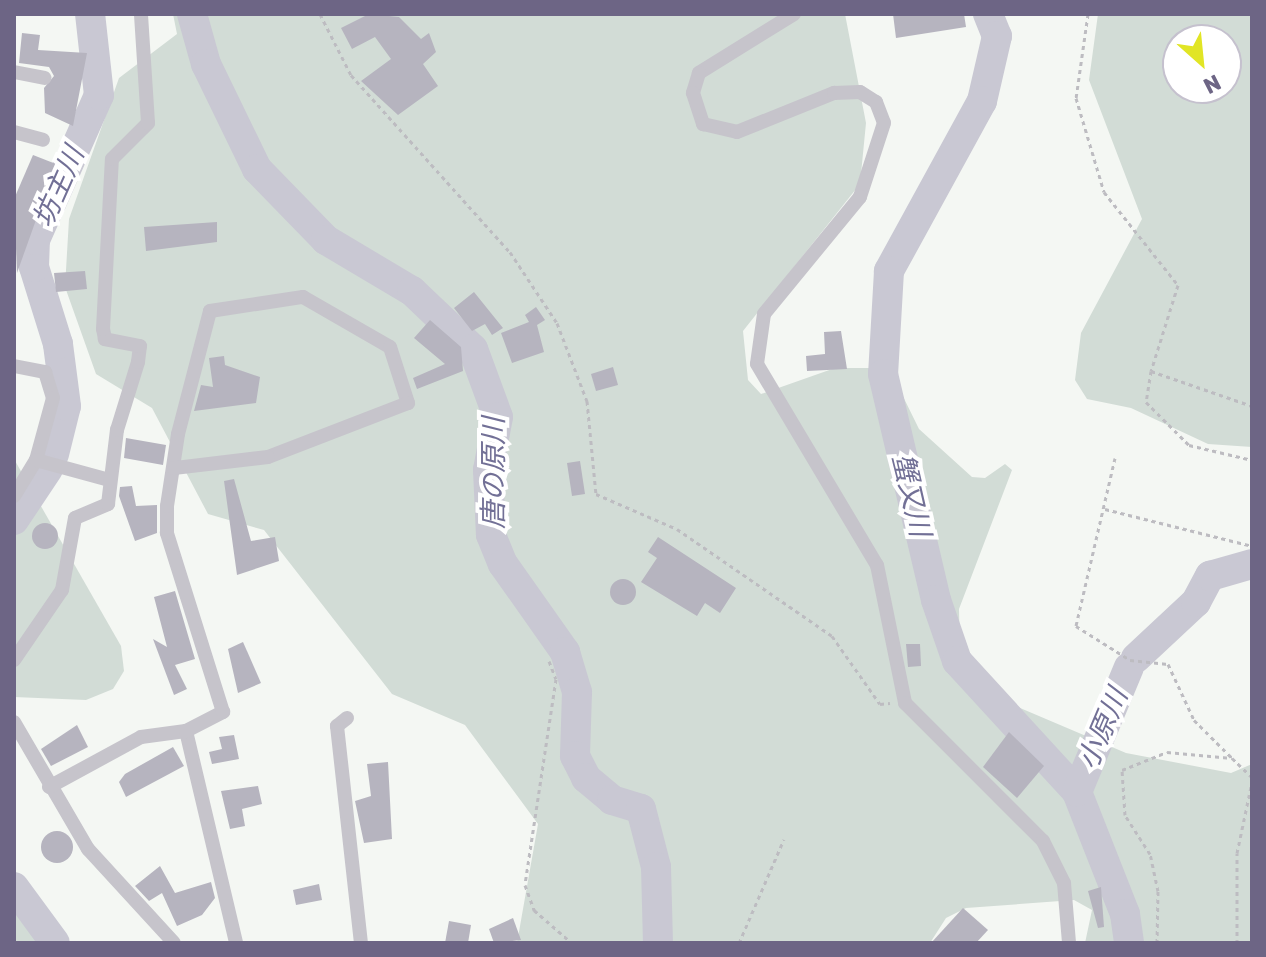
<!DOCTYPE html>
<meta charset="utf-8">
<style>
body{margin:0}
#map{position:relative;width:1266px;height:957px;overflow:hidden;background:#f4f7f3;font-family:Rubik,"Noto Sans JP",sans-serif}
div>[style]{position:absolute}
.green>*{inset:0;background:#d2dcd6}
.river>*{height:30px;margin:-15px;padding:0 15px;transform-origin:15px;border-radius:15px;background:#c9c8d3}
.building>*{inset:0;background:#b6b4bf}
.round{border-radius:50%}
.path>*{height:3px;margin-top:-1.5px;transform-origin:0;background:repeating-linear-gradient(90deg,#bdbcc1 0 4px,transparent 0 8px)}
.street>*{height:14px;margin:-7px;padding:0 7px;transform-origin:7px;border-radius:7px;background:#c6c4cb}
span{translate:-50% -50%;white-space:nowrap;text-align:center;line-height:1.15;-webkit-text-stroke:8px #fff;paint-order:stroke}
.water-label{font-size:28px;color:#727096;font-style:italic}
.frame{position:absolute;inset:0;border:16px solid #6d6585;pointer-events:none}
.north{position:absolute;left:1162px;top:24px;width:80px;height:80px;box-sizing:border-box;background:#fff;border:2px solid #c5c1ce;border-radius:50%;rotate:153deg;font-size:22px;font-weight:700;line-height:32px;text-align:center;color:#6d6585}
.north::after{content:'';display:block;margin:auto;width:28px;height:36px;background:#e1e525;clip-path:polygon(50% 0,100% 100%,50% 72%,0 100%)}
</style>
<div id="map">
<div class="green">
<i style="clip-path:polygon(173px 14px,845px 14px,866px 123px,860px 184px,743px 331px,748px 380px,761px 394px,835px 368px,889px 368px,919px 429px,972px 477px,985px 478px,1005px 464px,1012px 470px,959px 609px,960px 658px,1013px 705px,1126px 753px,1231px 773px,1252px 764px,1252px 943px,1085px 943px,1092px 910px,1074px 900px,966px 908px,946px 918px,930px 943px,517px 943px,538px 824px,465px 725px,392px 694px,264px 530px,208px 514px,152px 408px,96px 374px,65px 287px,69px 219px,119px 78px,177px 34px)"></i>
<i style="clip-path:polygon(evenodd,1098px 14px,1252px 14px,1252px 447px,1208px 444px,1131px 408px,1087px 399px,1075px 380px,1081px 333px,1142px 219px,1089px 80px,1098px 14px,1178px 40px,1226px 40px,1226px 88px,1178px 88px,1178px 40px)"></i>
<i style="clip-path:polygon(14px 459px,121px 646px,124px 671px,113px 689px,86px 700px,14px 697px)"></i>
<i style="clip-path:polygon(14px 881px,20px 890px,41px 943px,14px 943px)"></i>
</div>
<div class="river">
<i style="left:192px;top:14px;width:52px;rotate:74.4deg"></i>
<i style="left:206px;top:64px;width:117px;rotate:64.1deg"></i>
<i style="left:257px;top:169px;width:99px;rotate:45.8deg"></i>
<i style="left:326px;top:240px;width:100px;rotate:30.7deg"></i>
<i style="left:412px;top:291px;width:84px;rotate:43.6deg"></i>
<i style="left:473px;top:349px;width:72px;rotate:69.8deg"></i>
<i style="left:498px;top:417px;width:54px;rotate:100.7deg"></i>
<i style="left:488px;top:470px;width:65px;rotate:87.4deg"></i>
<i style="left:491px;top:535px;width:31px;rotate:68deg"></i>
<i style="left:503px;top:564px;width:108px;rotate:54.8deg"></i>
<i style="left:565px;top:652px;width:42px;rotate:73.3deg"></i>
<i style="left:577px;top:692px;width:64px;rotate:91.8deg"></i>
<i style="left:575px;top:756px;width:25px;rotate:63deg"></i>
<i style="left:586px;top:778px;width:34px;rotate:40deg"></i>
<i style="left:612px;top:800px;width:30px;rotate:17deg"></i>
<i style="left:641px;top:809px;width:60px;rotate:75.5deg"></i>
<i style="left:656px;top:867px;width:76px;rotate:88.5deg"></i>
<i style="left:988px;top:14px;width:24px;rotate:68deg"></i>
<i style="left:997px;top:36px;width:67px;rotate:103deg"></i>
<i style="left:982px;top:101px;width:194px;rotate:118.7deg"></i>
<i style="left:889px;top:271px;width:103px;rotate:93.3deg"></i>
<i style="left:883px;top:374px;width:232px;rotate:76.8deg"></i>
<i style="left:936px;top:600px;width:65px;rotate:71deg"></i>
<i style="left:957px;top:661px;width:178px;rotate:47.5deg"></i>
<i style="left:1077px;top:792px;width:131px;rotate:68.5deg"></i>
<i style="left:1125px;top:914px;width:29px;rotate:82deg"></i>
<i style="left:54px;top:454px;width:49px;rotate:-76deg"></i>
<i style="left:66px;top:406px;width:63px;rotate:-97.4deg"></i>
<i style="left:58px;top:344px;width:81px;rotate:-107.3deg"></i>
<i style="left:34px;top:267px;width:27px;rotate:-88deg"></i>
<i style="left:35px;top:240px;width:158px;rotate:-66.2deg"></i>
<i style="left:99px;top:95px;width:81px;rotate:-96.3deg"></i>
<i style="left:14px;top:520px;width:61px;rotate:-56.3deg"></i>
<i style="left:1136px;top:658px;width:82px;rotate:-43deg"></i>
<i style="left:1196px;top:602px;width:30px;rotate:-62deg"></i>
<i style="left:1210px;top:576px;width:44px;rotate:-15.9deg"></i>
<i style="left:1077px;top:792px;width:135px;rotate:-67.4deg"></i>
<i style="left:14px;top:887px;width:69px;rotate:53.8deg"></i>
</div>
<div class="building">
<i style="clip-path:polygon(369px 14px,399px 17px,421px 39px,429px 33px,436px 52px,423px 64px,438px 86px,398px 115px,361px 81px,391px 59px,375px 37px,352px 49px,341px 28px)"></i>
<i style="clip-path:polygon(893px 14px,964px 14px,966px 27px,896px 38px)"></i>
<i style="clip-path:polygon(22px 33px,40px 35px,38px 50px,87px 53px,73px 126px,45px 113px,44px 88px,54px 76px,49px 67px,19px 63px)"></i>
<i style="clip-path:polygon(33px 155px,56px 164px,17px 273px,14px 199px)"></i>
<i style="clip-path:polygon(217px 222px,217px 242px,146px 251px,144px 227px)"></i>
<i style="clip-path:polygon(85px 271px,87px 289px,56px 292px,54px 273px)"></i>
<i style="clip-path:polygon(474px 292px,503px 328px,492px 335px,485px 324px,472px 331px,454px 308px)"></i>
<i style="clip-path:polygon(536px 307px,545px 320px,537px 325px,544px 352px,512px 363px,501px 333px,529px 322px,525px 315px)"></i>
<i style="clip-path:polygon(430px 320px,461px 347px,463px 371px,417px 389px,413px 378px,445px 364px,414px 338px)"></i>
<i style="clip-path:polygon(841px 331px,847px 369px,807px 371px,806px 356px,825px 354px,824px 332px)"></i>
<i style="clip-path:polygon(224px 356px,225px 365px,260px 377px,256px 403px,194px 411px,201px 385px,213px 387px,209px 358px)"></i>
<i style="clip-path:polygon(613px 367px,618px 385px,596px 391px,591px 374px)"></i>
<i style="clip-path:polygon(126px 438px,166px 445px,163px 465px,124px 458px)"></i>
<i style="clip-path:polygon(580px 461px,585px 494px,572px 496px,567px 463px)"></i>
<i style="clip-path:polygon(234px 479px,251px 541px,275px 537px,279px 561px,237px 575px,224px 481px)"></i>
<i style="clip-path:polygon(132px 486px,136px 506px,157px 505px,157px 533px,135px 541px,119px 496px,120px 487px)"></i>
<i class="round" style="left:32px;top:523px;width:26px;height:26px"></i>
<i style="clip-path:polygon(658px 537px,736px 588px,720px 613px,705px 603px,697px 616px,641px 582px,657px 558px,648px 552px)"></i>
<i class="round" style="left:610px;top:579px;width:26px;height:26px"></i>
<i style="clip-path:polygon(175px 591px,195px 659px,175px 665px,187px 689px,174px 695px,153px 639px,167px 647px,154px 597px)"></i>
<i style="clip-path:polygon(243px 642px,261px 683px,238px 693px,228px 649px)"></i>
<i style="clip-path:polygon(906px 644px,920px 644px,921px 666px,908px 667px)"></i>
<i style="clip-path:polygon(77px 725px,88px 747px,51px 766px,41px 749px)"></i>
<i style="clip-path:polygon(1009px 732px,1044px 766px,1017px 798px,983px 767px)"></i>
<i style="clip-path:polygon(234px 735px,239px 759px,212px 764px,209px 752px,222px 749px,219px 737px)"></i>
<i style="clip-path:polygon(173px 747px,184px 766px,126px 797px,119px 782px,125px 774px)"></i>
<i style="clip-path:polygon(388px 762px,392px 839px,364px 843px,355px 801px,371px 796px,367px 764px)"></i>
<i style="clip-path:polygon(258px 786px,262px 804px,242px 809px,245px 826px,230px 829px,221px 791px)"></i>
<i class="round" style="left:41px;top:831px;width:32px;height:32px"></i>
<i style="clip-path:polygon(160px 866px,175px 893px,211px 882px,215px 898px,202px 915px,177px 926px,162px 893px,149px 901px,135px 886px)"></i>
<i style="clip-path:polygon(319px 884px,322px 900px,296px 905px,293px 890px)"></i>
<i style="clip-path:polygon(1101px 887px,1104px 927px,1098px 928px,1088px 891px)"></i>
<i style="clip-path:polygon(963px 908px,988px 930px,976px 943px,931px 943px)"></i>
<i style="clip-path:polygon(513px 918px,521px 940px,494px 943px,489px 929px)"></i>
<i style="clip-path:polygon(449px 921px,471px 925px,468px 943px,445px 943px)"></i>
</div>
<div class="path">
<i style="left:320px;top:14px;width:68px;rotate:63.1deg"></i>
<i style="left:351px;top:75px;width:238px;rotate:48.1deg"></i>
<i style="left:510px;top:252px;width:85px;rotate:56.5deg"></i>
<i style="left:557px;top:323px;width:84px;rotate:69deg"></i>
<i style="left:587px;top:401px;width:93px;rotate:84.5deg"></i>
<i style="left:596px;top:494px;width:88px;rotate:23.4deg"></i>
<i style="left:677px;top:529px;width:188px;rotate:34.6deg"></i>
<i style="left:832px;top:636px;width:83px;rotate:54.8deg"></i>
<i style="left:880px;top:704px;width:10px;rotate:-6deg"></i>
<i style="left:1088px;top:14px;width:85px;rotate:98.1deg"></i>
<i style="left:1076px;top:98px;width:98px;rotate:73.4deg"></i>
<i style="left:1104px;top:192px;width:119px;rotate:51.5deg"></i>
<i style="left:1178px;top:285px;width:90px;rotate:107.4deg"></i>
<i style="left:1151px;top:371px;width:107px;rotate:19.1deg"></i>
<i style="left:1151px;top:371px;width:31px;rotate:99deg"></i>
<i style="left:1146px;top:402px;width:61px;rotate:45deg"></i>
<i style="left:1189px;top:445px;width:65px;rotate:13.4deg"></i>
<i style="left:1115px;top:458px;width:172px;rotate:103.1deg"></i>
<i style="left:1076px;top:626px;width:64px;rotate:32.2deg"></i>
<i style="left:1130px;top:660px;width:38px;rotate:6deg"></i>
<i style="left:1168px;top:664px;width:62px;rotate:65.1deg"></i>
<i style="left:1194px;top:720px;width:54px;rotate:45deg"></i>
<i style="left:1105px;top:509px;width:152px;rotate:14.1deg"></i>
<i style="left:549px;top:661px;width:19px;rotate:69deg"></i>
<i style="left:556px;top:679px;width:208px;rotate:98.6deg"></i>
<i style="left:525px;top:885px;width:27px;rotate:70deg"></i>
<i style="left:534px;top:910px;width:50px;rotate:41deg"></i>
<i style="left:739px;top:943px;width:113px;rotate:-66.6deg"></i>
<i style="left:1157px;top:943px;width:52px;rotate:-88.9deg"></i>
<i style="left:1158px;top:891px;width:38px;rotate:-102deg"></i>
<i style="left:1150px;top:854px;width:46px;rotate:-122.7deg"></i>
<i style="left:1125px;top:815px;width:45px;rotate:-93.8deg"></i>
<i style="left:1122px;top:770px;width:48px;rotate:-21.8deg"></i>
<i style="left:1167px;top:752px;width:65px;rotate:5.3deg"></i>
<i style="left:1232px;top:758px;width:28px;rotate:44deg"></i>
<i style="left:1237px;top:943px;width:90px;rotate:-90deg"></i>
<i style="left:1237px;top:853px;width:73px;rotate:-78.1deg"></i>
</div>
<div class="street">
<i style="left:794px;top:14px;width:112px;rotate:148.2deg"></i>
<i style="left:699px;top:73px;width:21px;rotate:107deg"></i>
<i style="left:693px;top:93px;width:33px;rotate:72deg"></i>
<i style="left:703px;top:124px;width:35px;rotate:13deg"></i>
<i style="left:737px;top:132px;width:105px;rotate:-21.9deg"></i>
<i style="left:834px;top:93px;width:26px;rotate:-2deg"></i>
<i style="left:860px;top:92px;width:19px;rotate:32deg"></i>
<i style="left:876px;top:102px;width:22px;rotate:69deg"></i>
<i style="left:884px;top:123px;width:78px;rotate:108deg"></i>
<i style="left:860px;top:197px;width:151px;rotate:129.4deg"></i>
<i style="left:764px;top:314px;width:50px;rotate:98deg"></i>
<i style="left:757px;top:364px;width:234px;rotate:59.2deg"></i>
<i style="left:877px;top:565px;width:141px;rotate:78.5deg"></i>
<i style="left:905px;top:703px;width:195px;rotate:45deg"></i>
<i style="left:1043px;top:841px;width:47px;rotate:63.4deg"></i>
<i style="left:1064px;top:883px;width:60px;rotate:85.2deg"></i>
<i style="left:14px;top:72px;width:31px;rotate:11deg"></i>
<i style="left:14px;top:132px;width:30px;rotate:15deg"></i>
<i style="left:14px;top:366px;width:32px;rotate:11deg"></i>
<i style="left:45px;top:372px;width:27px;rotate:73deg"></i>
<i style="left:53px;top:398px;width:64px;rotate:105.3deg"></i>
<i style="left:36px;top:460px;width:42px;rotate:121.4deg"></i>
<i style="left:36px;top:460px;width:76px;rotate:15.3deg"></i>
<i style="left:14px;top:660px;width:85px;rotate:-55.6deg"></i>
<i style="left:62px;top:590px;width:73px;rotate:-79.8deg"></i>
<i style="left:75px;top:518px;width:36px;rotate:-23deg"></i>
<i style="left:108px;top:504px;width:75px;rotate:-83.1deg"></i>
<i style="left:117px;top:430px;width:71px;rotate:-72.8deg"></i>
<i style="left:138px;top:362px;width:16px;rotate:-83deg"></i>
<i style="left:140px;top:346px;width:36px;rotate:-169deg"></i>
<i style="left:105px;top:339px;width:10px;rotate:-101deg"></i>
<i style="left:103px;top:329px;width:170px;rotate:-87deg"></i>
<i style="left:112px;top:159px;width:51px;rotate:-45deg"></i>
<i style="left:148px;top:123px;width:109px;rotate:-93.7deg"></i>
<i style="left:347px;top:718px;width:13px;rotate:141deg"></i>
<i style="left:337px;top:726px;width:218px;rotate:83.7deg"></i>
<i style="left:14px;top:722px;width:147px;rotate:59.8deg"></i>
<i style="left:88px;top:849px;width:127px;rotate:47.5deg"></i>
<i style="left:186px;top:731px;width:218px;rotate:76.7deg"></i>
<i style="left:49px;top:787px;width:105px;rotate:-28.5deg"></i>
<i style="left:141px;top:737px;width:45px;rotate:-7.6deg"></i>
<i style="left:186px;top:731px;width:42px;rotate:-27.2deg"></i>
<i style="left:223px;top:712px;width:188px;rotate:-107.4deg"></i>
<i style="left:167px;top:533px;width:27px;rotate:-90deg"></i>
<i style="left:167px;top:506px;width:73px;rotate:-81.3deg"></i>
<i style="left:178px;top:434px;width:127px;rotate:-75.4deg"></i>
<i style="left:210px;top:311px;width:94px;rotate:-8.6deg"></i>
<i style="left:303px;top:297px;width:100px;rotate:29.9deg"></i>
<i style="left:390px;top:347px;width:59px;rotate:72.2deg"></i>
<i style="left:408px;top:403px;width:150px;rotate:158.9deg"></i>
<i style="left:268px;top:457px;width:95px;rotate:173.3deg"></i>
</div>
<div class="water-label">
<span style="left:59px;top:187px;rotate:-66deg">坊主川</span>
<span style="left:494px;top:473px;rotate:-90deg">唐の原川</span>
<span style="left:911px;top:495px;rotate:77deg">蟹又川</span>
<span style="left:1103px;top:729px;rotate:-67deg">小原川</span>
</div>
<div class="frame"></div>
<div class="north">N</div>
</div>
